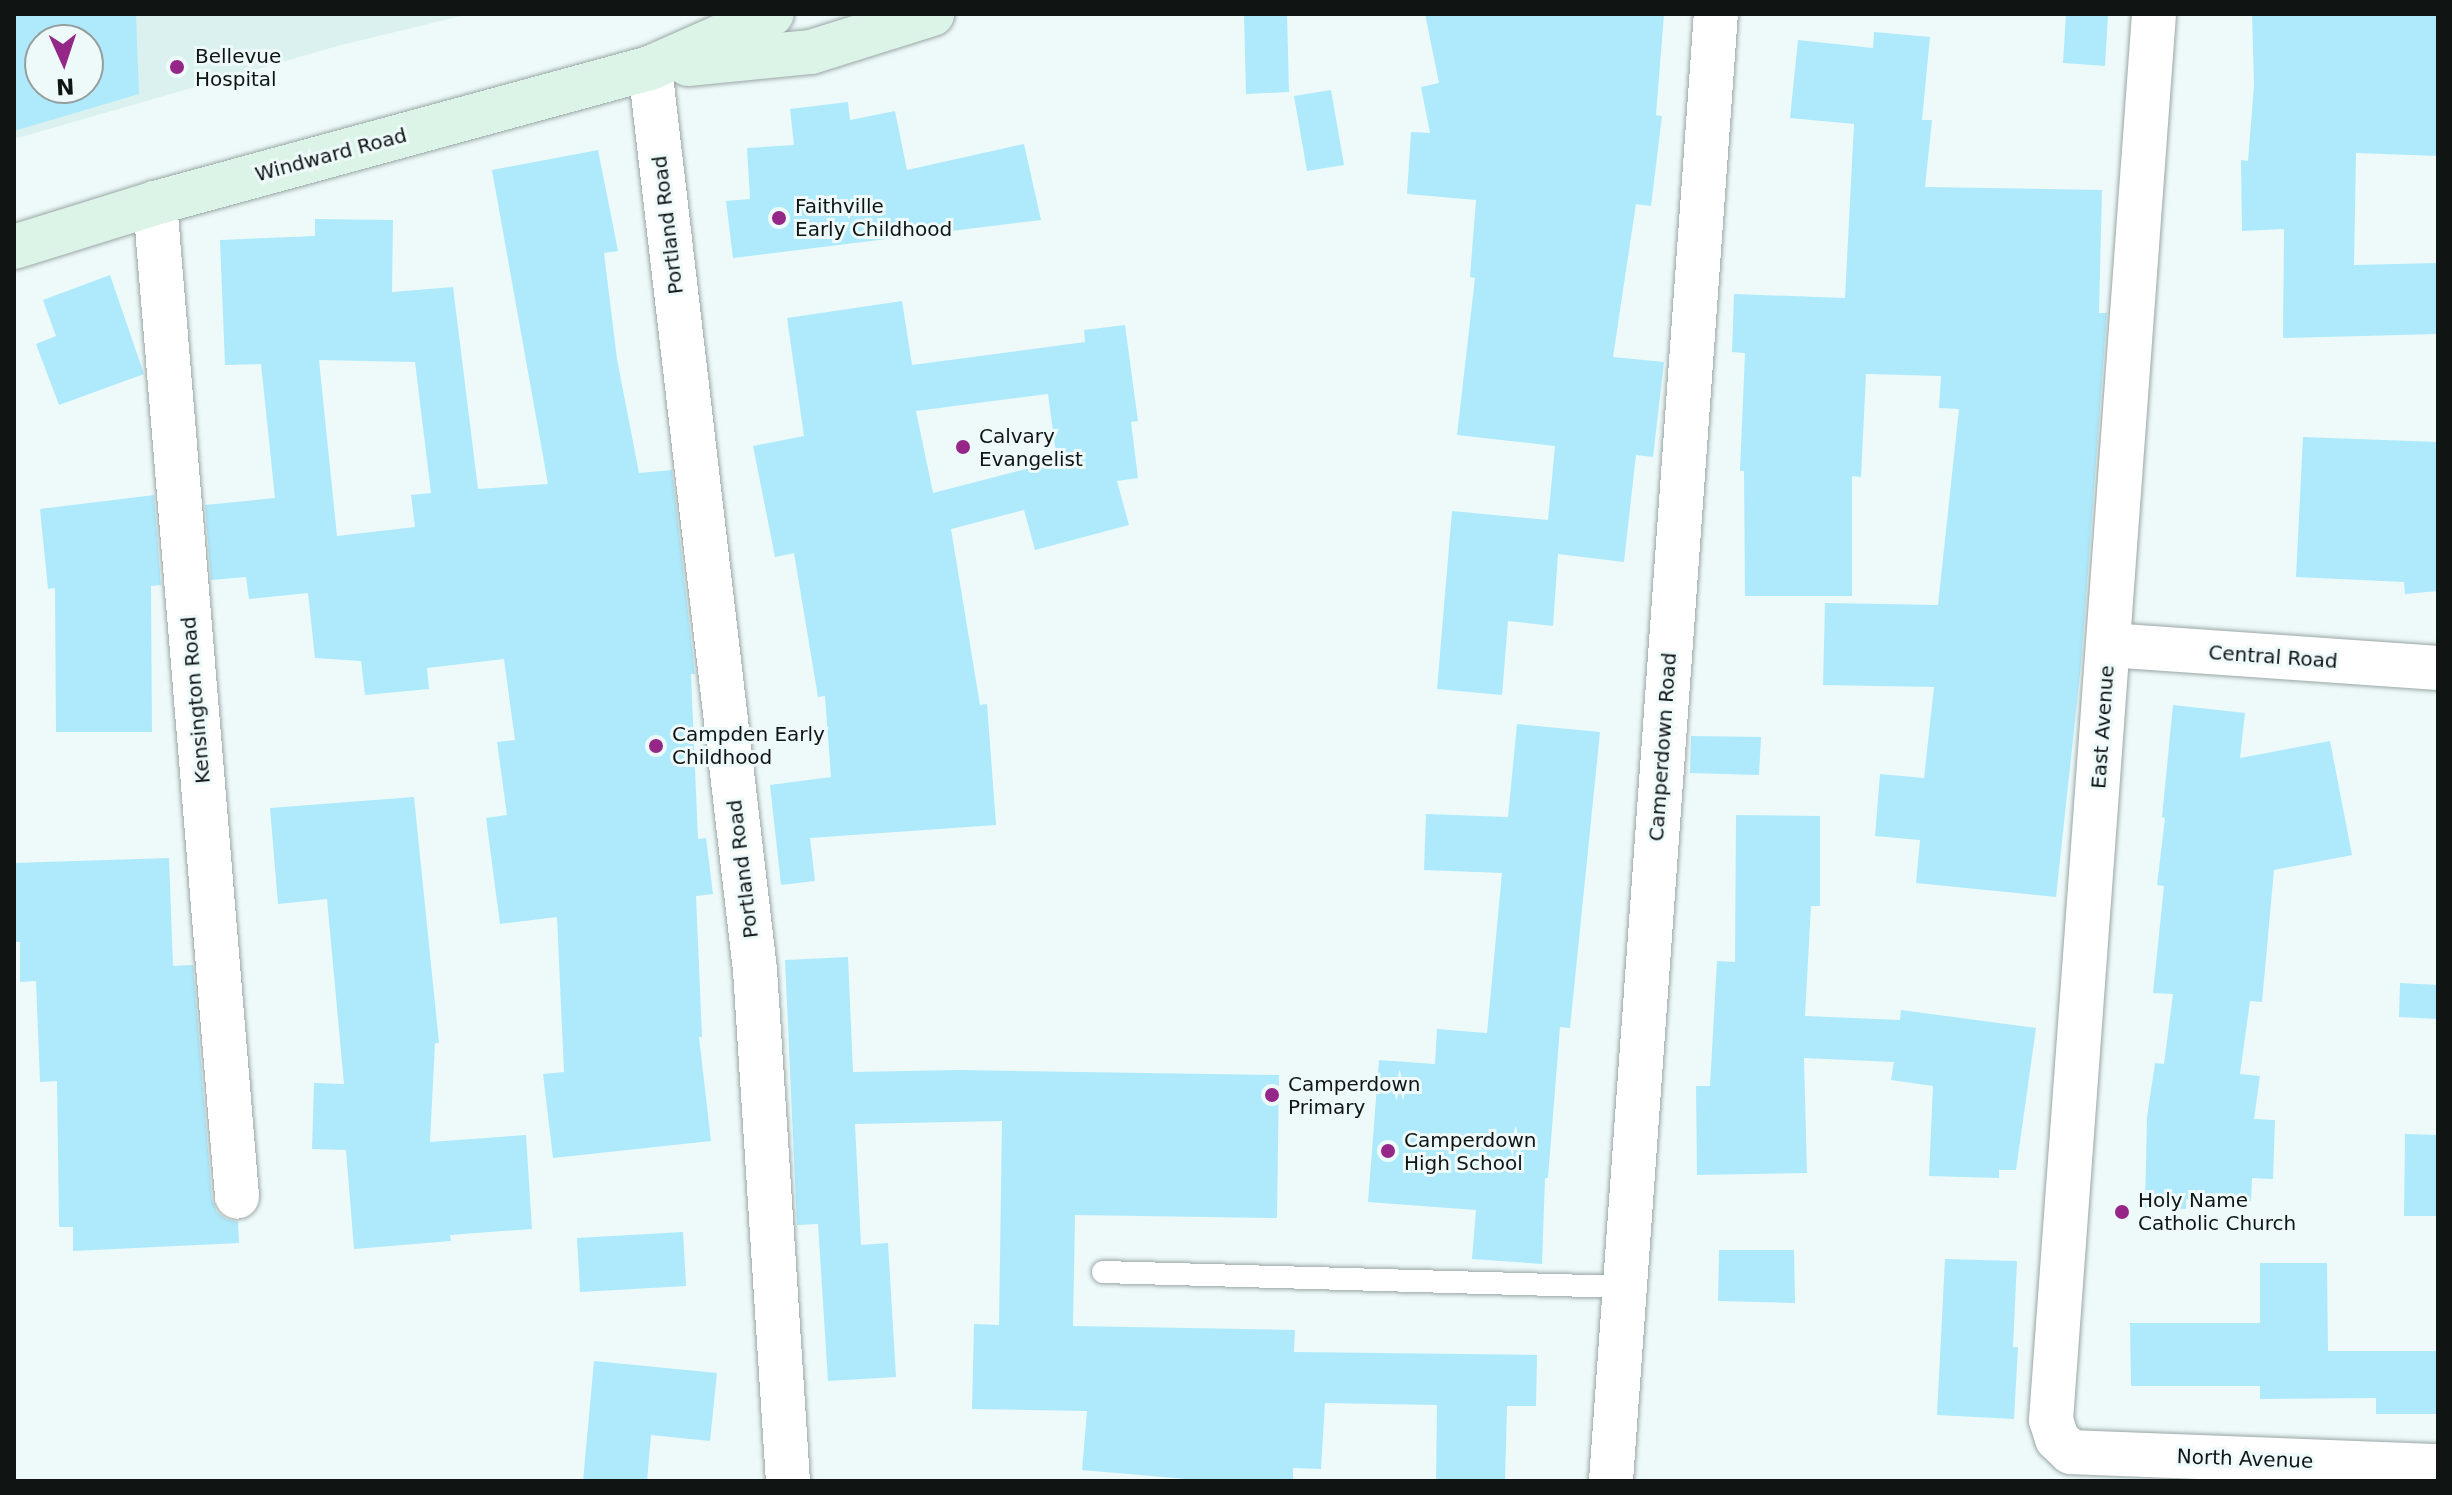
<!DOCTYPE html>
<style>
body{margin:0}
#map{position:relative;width:2452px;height:1495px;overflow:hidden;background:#edfaf9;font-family:"DejaVu Sans",sans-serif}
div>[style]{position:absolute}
.built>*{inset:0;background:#daf1ef}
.building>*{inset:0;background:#aeeafc}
.roads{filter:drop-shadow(0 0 2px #9aa6a5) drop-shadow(0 0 2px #9aa6a5)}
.lane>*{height:22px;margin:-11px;padding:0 11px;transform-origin:11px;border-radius:11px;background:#fff}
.street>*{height:44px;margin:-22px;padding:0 22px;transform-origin:22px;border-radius:22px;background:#fff}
.secondary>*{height:44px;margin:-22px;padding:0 22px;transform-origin:22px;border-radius:22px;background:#dcf4e8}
.dots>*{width:22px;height:22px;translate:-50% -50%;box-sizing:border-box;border:4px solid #edfaf9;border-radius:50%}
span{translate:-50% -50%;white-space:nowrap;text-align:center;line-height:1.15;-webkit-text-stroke:6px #edfaf9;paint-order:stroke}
.poi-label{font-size:20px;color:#101514}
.left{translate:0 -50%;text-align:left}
.street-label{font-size:20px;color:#101514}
.frame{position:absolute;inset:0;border:16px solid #101514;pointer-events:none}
.north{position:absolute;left:24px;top:24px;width:80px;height:80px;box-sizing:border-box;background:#edfaf9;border:2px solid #959e9d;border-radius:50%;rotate:177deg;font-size:22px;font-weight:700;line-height:32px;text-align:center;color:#101514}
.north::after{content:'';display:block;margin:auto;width:28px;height:36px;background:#942788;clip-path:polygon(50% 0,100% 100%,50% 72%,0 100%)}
</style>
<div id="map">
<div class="built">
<i style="clip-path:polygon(evenodd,14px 14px,470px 14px,341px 45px,14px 139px,14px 14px,40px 40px,88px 40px,88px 88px,40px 88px,40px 40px)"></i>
</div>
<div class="building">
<i style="clip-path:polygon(evenodd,14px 14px,136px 14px,139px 94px,14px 131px,14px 14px,40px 40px,88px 40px,88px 88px,40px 88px,40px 40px)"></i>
<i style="clip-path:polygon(1244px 14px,1287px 14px,1289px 92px,1246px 94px)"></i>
<i style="clip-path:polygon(1425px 14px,1664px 14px,1656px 115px,1662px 116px,1651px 206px,1636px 204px,1613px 357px,1664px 362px,1653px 457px,1636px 455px,1624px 562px,1558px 554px,1553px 626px,1508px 621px,1502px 695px,1437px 689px,1452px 511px,1548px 520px,1555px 446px,1457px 435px,1475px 278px,1470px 277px,1476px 200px,1407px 194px,1411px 132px,1430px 133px,1421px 87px,1439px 83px)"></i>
<i style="clip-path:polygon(2066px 14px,2108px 16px,2105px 66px,2063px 63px)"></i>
<i style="clip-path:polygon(2252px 14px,2438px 14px,2438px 156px,2356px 153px,2354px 265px,2438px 263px,2438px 334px,2283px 338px,2284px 229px,2242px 231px,2241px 160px,2248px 161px,2254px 85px)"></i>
<i style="clip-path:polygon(1874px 32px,1930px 37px,1922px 120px,1932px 120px,1925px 187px,2102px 190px,2099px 313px,2107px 313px,2081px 665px,2056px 897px,1916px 883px,1920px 840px,1875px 836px,1880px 774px,1924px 778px,1934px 687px,1823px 685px,1825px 603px,1938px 605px,1959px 409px,1939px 408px,1941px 376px,1866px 374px,1861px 477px,1852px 476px,1852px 596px,1745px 596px,1744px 471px,1740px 471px,1745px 353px,1732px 352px,1734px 294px,1845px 298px,1854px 124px,1790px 118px,1798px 40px,1873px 48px)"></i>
<i style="clip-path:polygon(1331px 90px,1344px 165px,1307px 171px,1294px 96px)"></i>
<i style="clip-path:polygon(848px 102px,850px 120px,895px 111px,907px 170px,1024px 144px,1041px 220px,733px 258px,726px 201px,750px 199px,747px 148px,794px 145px,790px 109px)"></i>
<i style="clip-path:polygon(evenodd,598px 150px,618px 251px,604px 253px,617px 359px,639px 473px,672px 470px,695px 674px,691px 674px,698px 839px,706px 838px,713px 894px,696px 896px,702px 1037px,699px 1037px,711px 1141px,553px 1158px,543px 1074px,564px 1072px,557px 917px,500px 924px,486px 818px,507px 815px,497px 742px,515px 740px,504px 659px,427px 668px,429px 689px,365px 695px,361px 661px,315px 658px,308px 593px,249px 599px,246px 577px,211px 580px,205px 505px,275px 498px,261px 364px,225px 365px,220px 240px,315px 236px,315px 219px,393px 220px,392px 292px,453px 287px,478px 489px,548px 484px,492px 170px,598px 150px,319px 360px,415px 362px,431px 493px,411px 495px,415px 527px,337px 536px,319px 360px)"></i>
<i style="clip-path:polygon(110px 275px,144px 374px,59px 405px,36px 344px,56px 336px,43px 300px)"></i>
<i style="clip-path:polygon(evenodd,902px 301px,912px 365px,1085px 342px,1084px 330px,1125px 325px,1138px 421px,1131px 422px,1138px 478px,1117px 481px,1129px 525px,1035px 550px,1024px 510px,951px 529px,980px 705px,987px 704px,996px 825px,810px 838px,815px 881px,781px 885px,770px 785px,831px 777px,825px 696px,818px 697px,794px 553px,775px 557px,753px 446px,804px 436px,787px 318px,902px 301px,1048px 394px,1057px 461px,933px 493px,916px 411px,1048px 394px)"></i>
<i style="clip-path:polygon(2303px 437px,2438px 442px,2438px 591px,2405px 594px,2404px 582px,2296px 577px)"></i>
<i style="clip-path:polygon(154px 495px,161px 585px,151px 586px,152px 732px,56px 732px,55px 588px,48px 589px,40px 509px)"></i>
<i style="clip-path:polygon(2173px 705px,2245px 713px,2240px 758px,2330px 741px,2352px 855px,2274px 870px,2262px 1002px,2250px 1001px,2240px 1074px,2260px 1076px,2254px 1119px,2275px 1120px,2273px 1179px,2252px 1178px,2251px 1201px,2186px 1199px,2186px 1209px,2145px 1208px,2147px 1117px,2155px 1063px,2164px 1064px,2173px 994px,2153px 993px,2164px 886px,2157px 885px,2165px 818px,2162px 817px)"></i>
<i style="clip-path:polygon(1517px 724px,1600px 732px,1570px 1028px,1560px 1027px,1548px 1178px,1545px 1178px,1542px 1264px,1472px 1259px,1476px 1210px,1368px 1202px,1379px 1060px,1435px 1064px,1437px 1029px,1487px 1033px,1502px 873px,1424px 870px,1426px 814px,1508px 817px)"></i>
<i style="clip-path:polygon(1691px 736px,1761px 737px,1759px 775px,1690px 773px)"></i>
<i style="clip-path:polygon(414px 797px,439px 1043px,435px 1043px,430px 1142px,526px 1135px,532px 1229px,450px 1235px,451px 1241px,354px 1249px,346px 1150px,312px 1149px,314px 1083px,344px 1084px,327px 899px,278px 904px,270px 808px)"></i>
<i style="clip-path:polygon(1736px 815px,1820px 816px,1820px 906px,1811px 906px,1805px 1016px,1900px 1020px,1901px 1010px,2036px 1028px,2016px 1170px,1999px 1170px,1999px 1178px,1929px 1176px,1933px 1086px,1891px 1080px,1894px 1062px,1804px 1058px,1807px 1173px,1697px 1175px,1696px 1086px,1710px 1086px,1717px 961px,1735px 962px)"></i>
<i style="clip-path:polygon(169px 858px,173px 966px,193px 965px,212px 1199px,217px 1212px,226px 1219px,238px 1222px,239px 1243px,73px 1251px,73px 1227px,59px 1227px,57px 1081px,40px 1082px,36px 981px,20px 982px,20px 942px,14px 942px,14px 863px)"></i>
<i style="clip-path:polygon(848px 957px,853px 1072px,959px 1070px,1279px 1075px,1277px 1218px,1075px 1215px,1073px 1326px,1295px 1330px,1294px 1352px,1537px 1355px,1536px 1406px,1507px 1406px,1505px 1481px,1436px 1481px,1437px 1405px,1325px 1403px,1321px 1469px,1293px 1468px,1293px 1481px,1209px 1481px,1082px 1470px,1087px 1411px,972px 1409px,974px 1324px,999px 1325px,1002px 1121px,855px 1124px,861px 1245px,888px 1243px,896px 1377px,828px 1381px,818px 1224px,797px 1225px,785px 960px)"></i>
<i style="clip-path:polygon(2400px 983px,2438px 985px,2438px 1019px,2399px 1017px)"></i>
<i style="clip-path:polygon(2405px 1134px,2438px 1135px,2438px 1216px,2404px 1216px)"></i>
<i style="clip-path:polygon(683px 1232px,686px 1286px,580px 1292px,577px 1238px)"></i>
<i style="clip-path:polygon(1719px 1250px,1794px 1250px,1795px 1303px,1718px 1301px)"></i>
<i style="clip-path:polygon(1945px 1259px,2017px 1261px,2013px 1347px,2018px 1347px,2014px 1419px,1937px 1415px)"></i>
<i style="clip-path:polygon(2260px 1263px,2327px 1263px,2328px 1351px,2438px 1351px,2438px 1414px,2376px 1414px,2376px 1398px,2260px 1399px,2260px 1386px,2131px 1386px,2130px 1323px,2260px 1323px)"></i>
<i style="clip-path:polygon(594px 1361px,717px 1373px,710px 1441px,651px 1435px,647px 1481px,583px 1481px)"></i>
</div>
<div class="roads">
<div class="lane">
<i style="left:1103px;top:1272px;width:521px;rotate:1.65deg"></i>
</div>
<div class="street">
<i style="left:2154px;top:14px;width:1410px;rotate:94.19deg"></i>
<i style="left:2051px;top:1420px;width:20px;rotate:72deg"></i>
<i style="left:2057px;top:1439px;width:19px;rotate:43deg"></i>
<i style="left:2071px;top:1452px;width:367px;rotate:2.2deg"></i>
<i style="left:650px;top:68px;width:908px;rotate:83.36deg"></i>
<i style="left:755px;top:970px;width:512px;rotate:86.31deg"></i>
<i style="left:155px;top:203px;width:997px;rotate:85.28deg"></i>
<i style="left:2109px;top:645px;width:330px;rotate:4deg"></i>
<i style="left:1611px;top:1481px;width:1471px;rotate:-85.91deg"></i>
</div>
<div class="secondary">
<i style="left:688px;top:64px;width:124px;rotate:-5.6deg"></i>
<i style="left:811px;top:52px;width:127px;rotate:-17.4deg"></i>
<i style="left:14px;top:247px;width:148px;rotate:-17.3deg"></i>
<i style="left:155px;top:203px;width:513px;rotate:-15.26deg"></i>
<i style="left:650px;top:68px;width:133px;rotate:-23.9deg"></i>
</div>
</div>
<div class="dots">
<i style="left:177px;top:67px;background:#942788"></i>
<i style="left:779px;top:218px;background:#942788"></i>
<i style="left:963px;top:447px;background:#942788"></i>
<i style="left:656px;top:746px;background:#942788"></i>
<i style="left:1272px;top:1095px;background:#942788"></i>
<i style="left:1388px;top:1151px;background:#942788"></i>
<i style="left:2122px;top:1212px;background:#942788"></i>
</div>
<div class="poi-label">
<span class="left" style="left:195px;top:68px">Bellevue<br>Hospital</span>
<span class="left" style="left:795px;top:218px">Faithville<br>Early Childhood</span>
<span class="left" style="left:979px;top:448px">Calvary<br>Evangelist</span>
<span class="left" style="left:672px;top:746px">Campden Early<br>Childhood</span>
<span class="left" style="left:1288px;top:1096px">Camperdown<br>Primary</span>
<span class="left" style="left:1404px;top:1152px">Camperdown<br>High School</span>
<span class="left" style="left:2138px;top:1212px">Holy Name<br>Catholic Church</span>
</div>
<div class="street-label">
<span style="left:331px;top:155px;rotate:-15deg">Windward Road</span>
<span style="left:668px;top:225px;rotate:-97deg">Portland Road</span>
<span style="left:2273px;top:657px;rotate:4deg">Central Road</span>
<span style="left:196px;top:700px;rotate:-95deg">Kensington Road</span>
<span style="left:2103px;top:727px;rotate:-86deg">East Avenue</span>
<span style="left:1663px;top:747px;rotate:-86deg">Camperdown Road</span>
<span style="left:743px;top:869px;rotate:-97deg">Portland Road</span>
<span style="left:2245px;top:1459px;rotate:2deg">North Avenue</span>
</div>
<div class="frame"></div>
<div class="north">N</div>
</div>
